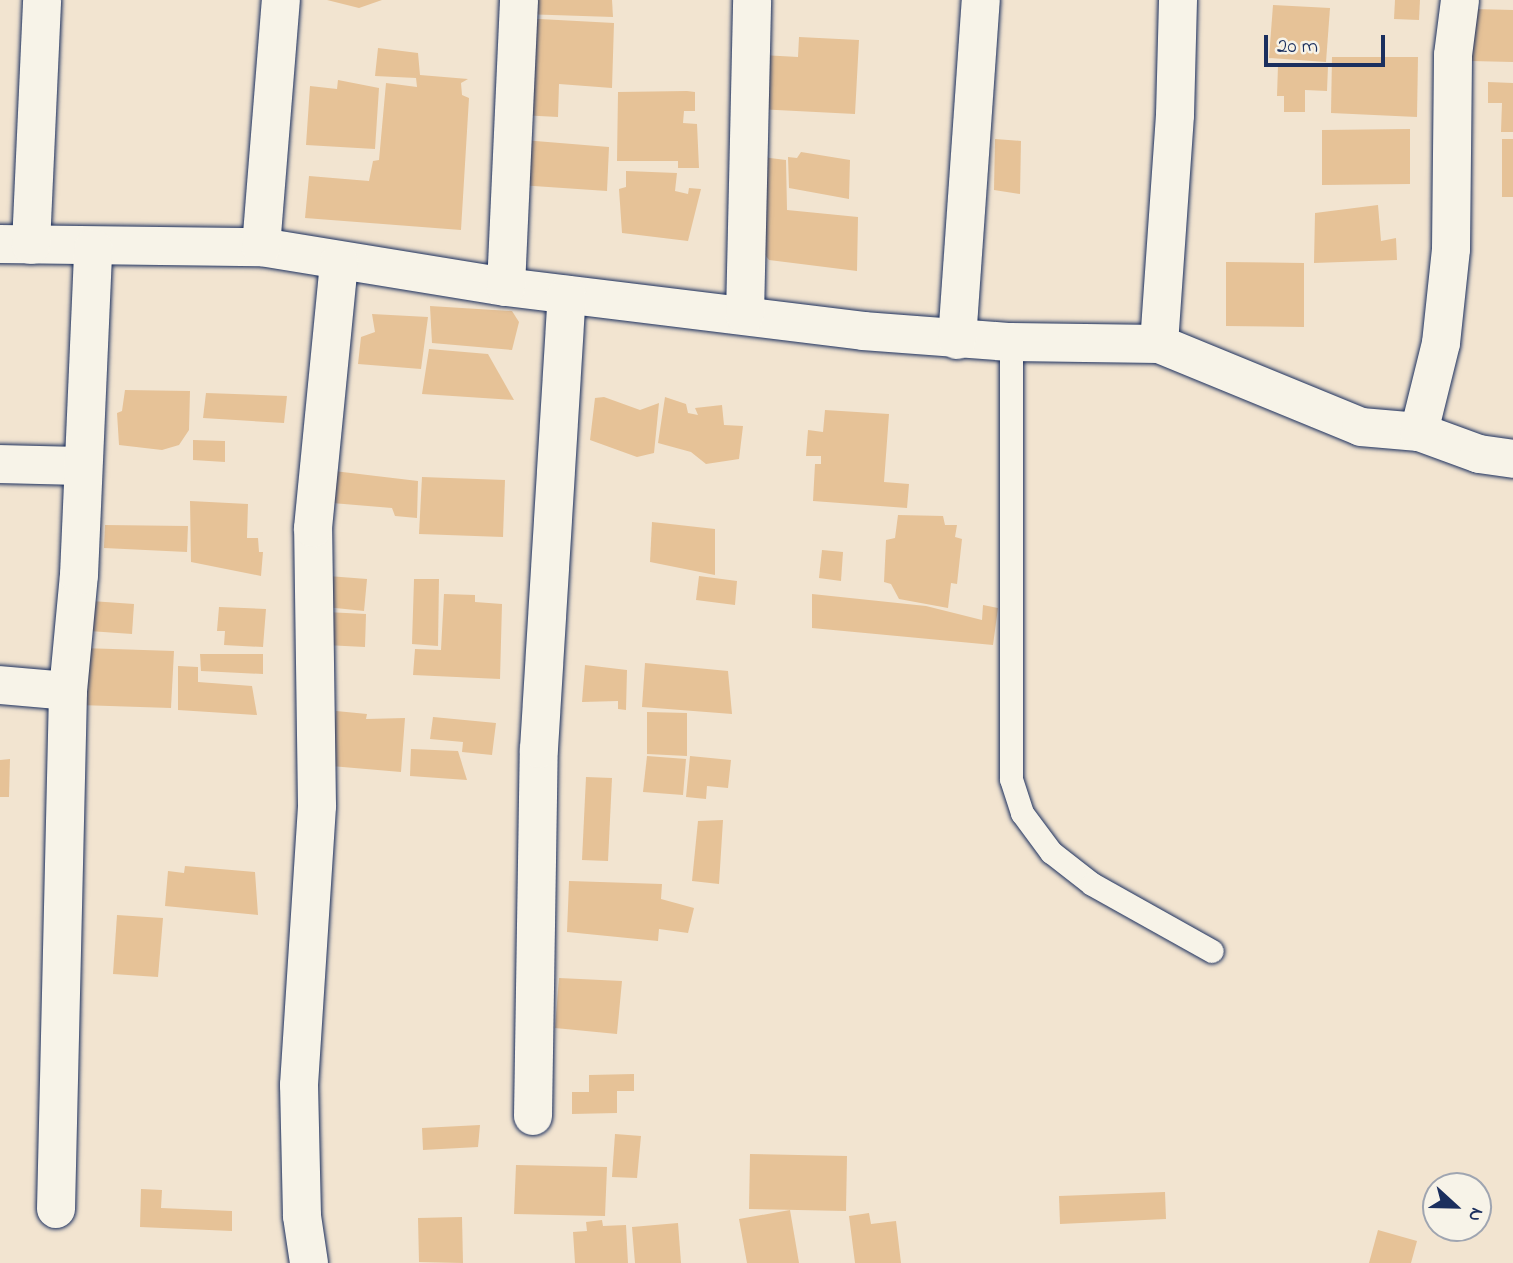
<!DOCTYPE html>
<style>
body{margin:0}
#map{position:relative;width:1513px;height:1263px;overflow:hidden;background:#f2e4d0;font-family:"Indie Flower",sans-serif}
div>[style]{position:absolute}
.building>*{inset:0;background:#e6c297}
.roads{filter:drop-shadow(0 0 2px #1b2f5e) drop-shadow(0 0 2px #1b2f5e)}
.lane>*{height:23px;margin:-11.5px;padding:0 11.5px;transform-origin:11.5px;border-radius:11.5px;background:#f7f3e8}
.street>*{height:38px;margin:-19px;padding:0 19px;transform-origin:19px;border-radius:19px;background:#f7f3e8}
span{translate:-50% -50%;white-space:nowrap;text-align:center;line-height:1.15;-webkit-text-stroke:7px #f7f3e8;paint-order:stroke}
.north{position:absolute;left:1422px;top:1172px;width:70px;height:70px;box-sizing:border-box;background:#f7f3e8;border:2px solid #9fa5b1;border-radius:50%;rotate:112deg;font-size:19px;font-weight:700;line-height:28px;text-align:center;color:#1b2f5e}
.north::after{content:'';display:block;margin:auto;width:24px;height:32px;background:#1b2f5e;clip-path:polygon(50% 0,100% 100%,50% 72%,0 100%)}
.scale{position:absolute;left:1264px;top:35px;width:121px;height:32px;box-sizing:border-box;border:4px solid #1b2f5e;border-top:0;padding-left:9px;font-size:21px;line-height:24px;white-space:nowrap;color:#1b2f5e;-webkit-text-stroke:5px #f7f3e8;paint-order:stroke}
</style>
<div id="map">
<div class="building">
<i style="clip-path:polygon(327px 0,382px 0,359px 8px)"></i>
<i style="clip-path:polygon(523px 0,612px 0,613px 17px,522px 14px)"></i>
<i style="clip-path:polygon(1395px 0,1420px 0,1419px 20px,1394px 19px)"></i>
<i style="clip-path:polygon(1273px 5px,1330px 8px,1326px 62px,1269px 58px)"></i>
<i style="clip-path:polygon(1474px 9px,1513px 10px,1513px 62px,1471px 61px)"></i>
<i style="clip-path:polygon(521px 18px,614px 23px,612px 88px,559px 84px,558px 117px,520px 115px)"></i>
<i style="clip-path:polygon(799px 37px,859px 40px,855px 114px,758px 109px,761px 55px,798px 57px)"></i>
<i style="clip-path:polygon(378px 48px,418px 53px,420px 75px,468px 79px,461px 83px,462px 95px,469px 98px,461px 230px,305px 218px,309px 176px,369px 181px,373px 161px,379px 160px,386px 83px,417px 87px,416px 78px,375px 76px)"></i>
<i style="clip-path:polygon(1332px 57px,1418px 57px,1417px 117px,1331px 113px)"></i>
<i style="clip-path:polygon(1278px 65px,1328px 66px,1327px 91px,1305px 90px,1305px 112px,1284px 112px,1284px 96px,1277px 96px)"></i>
<i style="clip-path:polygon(338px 80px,379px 88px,375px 149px,306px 145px,310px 86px,337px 89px)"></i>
<i style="clip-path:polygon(1488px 82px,1513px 83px,1513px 132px,1501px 132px,1502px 103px,1488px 103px)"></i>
<i style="clip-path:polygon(687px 91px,695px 92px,695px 111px,684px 111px,683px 123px,697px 124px,699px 168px,678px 168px,678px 161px,617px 161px,618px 92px)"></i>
<i style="clip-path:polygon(1410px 129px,1410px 184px,1322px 185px,1322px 130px)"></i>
<i style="clip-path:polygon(995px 139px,1021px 141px,1020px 194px,994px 190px)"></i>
<i style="clip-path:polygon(1502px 139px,1513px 139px,1513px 197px,1502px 197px)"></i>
<i style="clip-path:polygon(523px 140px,609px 147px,607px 191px,519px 185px)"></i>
<i style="clip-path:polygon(801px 152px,850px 160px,849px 199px,789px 188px,788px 157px,797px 158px)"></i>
<i style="clip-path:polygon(762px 157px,786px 160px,787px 210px,858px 217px,857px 271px,769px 260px,757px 245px)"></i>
<i style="clip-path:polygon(626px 171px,677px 173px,675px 191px,688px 194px,689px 188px,701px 189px,688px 241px,622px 233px,619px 189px,626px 187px)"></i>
<i style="clip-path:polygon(1378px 205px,1381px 241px,1396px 238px,1397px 260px,1314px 263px,1315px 213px)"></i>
<i style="clip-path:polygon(1226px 262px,1304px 263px,1304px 327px,1226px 326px)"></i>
<i style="clip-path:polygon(430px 306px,512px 311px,519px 322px,512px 350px,432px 343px)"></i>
<i style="clip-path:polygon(372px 314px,428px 317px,421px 369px,358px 364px,361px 337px,375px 332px)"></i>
<i style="clip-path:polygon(429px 349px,488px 354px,514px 400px,422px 394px)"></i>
<i style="clip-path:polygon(125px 390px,190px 391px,189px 430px,179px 445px,162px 450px,119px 445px,117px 413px,122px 411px)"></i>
<i style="clip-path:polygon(206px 393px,287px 396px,284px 423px,203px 418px)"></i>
<i style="clip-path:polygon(604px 397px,640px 410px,659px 403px,654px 453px,637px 457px,590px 440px,595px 398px)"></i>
<i style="clip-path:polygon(665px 397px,686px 404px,688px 413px,698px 415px,695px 408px,722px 405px,724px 425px,743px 426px,739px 459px,706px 464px,691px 452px,658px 443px)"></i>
<i style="clip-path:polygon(825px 410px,889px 414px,884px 482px,909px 484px,907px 508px,813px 501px,815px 464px,821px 464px,821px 456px,806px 456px,808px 430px,823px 432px)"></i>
<i style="clip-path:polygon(193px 440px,225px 441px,225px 462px,193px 460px)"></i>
<i style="clip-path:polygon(334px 471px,418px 481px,417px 518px,395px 516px,392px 508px,332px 503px)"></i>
<i style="clip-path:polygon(422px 477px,505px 480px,503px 537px,419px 534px)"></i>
<i style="clip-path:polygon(190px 501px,248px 504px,247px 538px,258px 538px,259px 552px,263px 552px,261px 576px,191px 562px)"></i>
<i style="clip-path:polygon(898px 515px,943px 516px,945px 525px,957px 525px,955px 537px,962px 539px,957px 584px,951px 583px,948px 608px,899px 599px,891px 584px,884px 582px,886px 540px,895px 538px)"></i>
<i style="clip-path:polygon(652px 522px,715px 529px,715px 575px,650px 562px)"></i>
<i style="clip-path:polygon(105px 525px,188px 526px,187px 552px,104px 548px)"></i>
<i style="clip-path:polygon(822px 550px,843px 552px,841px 581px,819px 578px)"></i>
<i style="clip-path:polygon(328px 576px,367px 579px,364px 611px,326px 607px)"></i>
<i style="clip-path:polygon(699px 576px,737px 581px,735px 605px,696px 600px)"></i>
<i style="clip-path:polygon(414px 579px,439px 579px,438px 646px,412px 644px)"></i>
<i style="clip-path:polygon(444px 594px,475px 595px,475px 602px,502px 604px,500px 679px,413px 675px,415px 649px,441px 650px)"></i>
<i style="clip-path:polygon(812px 594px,926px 606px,982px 620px,983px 605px,998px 608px,993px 645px,812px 628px)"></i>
<i style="clip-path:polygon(91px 601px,134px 604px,132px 634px,89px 631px)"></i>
<i style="clip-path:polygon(219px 607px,266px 609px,263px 647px,224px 645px,225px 631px,217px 631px)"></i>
<i style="clip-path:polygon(326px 612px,366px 614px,365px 647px,325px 645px)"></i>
<i style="clip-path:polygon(82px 648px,174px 651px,171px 708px,79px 705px)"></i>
<i style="clip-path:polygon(200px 654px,263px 654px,263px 674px,201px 671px)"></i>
<i style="clip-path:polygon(645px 663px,728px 671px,732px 714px,642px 707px)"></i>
<i style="clip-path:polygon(585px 665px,627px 670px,626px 710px,618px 709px,618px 701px,582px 702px)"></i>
<i style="clip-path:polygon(178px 666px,198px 667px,198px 682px,252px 686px,257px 715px,178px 710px)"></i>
<i style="clip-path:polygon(336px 711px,367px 714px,366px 719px,405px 718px,401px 772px,331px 766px)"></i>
<i style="clip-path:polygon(647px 712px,687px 713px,687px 756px,647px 754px)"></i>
<i style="clip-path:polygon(433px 717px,496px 723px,492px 755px,462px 752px,463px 742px,430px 739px)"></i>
<i style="clip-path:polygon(411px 749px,458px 751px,467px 780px,410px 776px)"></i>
<i style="clip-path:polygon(647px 756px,686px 759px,683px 795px,643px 792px)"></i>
<i style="clip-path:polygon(690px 756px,731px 760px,728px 788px,707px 786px,706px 799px,686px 797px)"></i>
<i style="clip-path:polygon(10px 759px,9px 797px,0 797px,0 760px)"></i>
<i style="clip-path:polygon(586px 777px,612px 778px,608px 861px,582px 860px)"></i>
<i style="clip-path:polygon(723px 820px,719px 884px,692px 881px,698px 821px)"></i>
<i style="clip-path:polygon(185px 866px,255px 872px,258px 915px,165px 906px,168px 871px,184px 873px)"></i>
<i style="clip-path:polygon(569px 881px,662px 884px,661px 899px,694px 908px,688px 933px,659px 929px,658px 941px,567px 932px)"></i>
<i style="clip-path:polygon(117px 915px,163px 918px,158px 977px,113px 974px)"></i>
<i style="clip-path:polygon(559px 978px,622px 981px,617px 1034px,555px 1028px)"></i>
<i style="clip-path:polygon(634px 1074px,634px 1091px,617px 1091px,617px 1113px,572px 1114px,572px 1092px,589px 1092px,589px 1075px)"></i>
<i style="clip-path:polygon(480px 1125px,478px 1147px,423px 1150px,422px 1128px)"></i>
<i style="clip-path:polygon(615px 1134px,641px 1136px,637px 1178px,612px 1177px)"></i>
<i style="clip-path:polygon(750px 1154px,847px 1156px,846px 1211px,749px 1209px)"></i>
<i style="clip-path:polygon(516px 1165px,607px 1167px,605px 1216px,514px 1214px)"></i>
<i style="clip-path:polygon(141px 1189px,162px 1190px,161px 1208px,232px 1211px,232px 1231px,140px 1227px)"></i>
<i style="clip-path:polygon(1165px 1192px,1166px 1219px,1060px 1224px,1059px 1196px)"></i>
<i style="clip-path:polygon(790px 1210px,799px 1263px,747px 1263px,739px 1219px)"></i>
<i style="clip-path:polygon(869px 1213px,871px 1224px,896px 1221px,901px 1263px,855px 1263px,849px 1216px)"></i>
<i style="clip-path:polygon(462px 1217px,463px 1263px,419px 1262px,418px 1218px)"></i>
<i style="clip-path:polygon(602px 1220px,603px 1226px,626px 1225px,628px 1263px,575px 1263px,573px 1232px,587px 1231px,586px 1222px)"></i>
<i style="clip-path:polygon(678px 1223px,681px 1263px,635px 1263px,632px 1227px)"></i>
<i style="clip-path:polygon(1378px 1230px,1417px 1241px,1411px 1263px,1369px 1263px)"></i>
</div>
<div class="roads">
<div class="lane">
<i style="left:1011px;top:342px;width:437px;rotate:90deg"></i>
<i style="left:1011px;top:779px;width:36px;rotate:72deg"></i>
<i style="left:1022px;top:813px;width:49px;rotate:53.4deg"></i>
<i style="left:1051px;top:852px;width:52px;rotate:38deg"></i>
<i style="left:1092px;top:884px;width:137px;rotate:29.2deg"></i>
</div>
<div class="street">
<i style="left:0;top:244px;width:261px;rotate:0.7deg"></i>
<i style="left:261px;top:247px;width:248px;rotate:9.3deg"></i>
<i style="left:506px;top:287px;width:360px;rotate:7deg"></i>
<i style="left:863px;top:331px;width:148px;rotate:4.3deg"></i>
<i style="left:1011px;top:342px;width:148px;rotate:0.8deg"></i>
<i style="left:1159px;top:344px;width:218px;rotate:22.3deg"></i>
<i style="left:1361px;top:427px;width:58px;rotate:4.9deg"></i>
<i style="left:1419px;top:432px;width:64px;rotate:20.1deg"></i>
<i style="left:1479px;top:454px;width:34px;rotate:8deg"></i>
<i style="left:31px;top:245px;width:245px;rotate:-87.4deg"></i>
<i style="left:261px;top:247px;width:248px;rotate:-85.4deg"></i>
<i style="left:506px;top:287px;width:287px;rotate:-87.4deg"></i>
<i style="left:745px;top:315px;width:315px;rotate:-88.7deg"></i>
<i style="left:957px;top:340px;width:341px;rotate:-86deg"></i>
<i style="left:1159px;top:344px;width:230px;rotate:-86deg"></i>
<i style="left:1175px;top:115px;width:115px;rotate:-88.5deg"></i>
<i style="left:1419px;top:432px;width:92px;rotate:-76.1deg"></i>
<i style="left:1441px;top:343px;width:95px;rotate:-83.9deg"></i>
<i style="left:1451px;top:249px;width:194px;rotate:-89.4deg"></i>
<i style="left:1453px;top:55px;width:55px;rotate:-82.7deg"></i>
<i style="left:0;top:464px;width:82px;rotate:1.4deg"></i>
<i style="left:0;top:685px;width:68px;rotate:5deg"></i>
<i style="left:533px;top:1116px;width:367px;rotate:-89.1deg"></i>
<i style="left:539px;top:749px;width:455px;rotate:-86.5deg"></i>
<i style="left:56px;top:1209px;width:518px;rotate:-88.67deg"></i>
<i style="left:68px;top:691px;width:117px;rotate:-84.6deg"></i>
<i style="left:79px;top:575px;width:327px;rotate:-87.5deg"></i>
<i style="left:309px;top:1263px;width:48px;rotate:-98.5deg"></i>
<i style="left:302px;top:1216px;width:131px;rotate:-91.3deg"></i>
<i style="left:299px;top:1085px;width:280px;rotate:-86.3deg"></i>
<i style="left:317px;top:806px;width:278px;rotate:-90.8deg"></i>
<i style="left:313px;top:528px;width:267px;rotate:-84.4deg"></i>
</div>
</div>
<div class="north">N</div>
<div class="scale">20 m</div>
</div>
